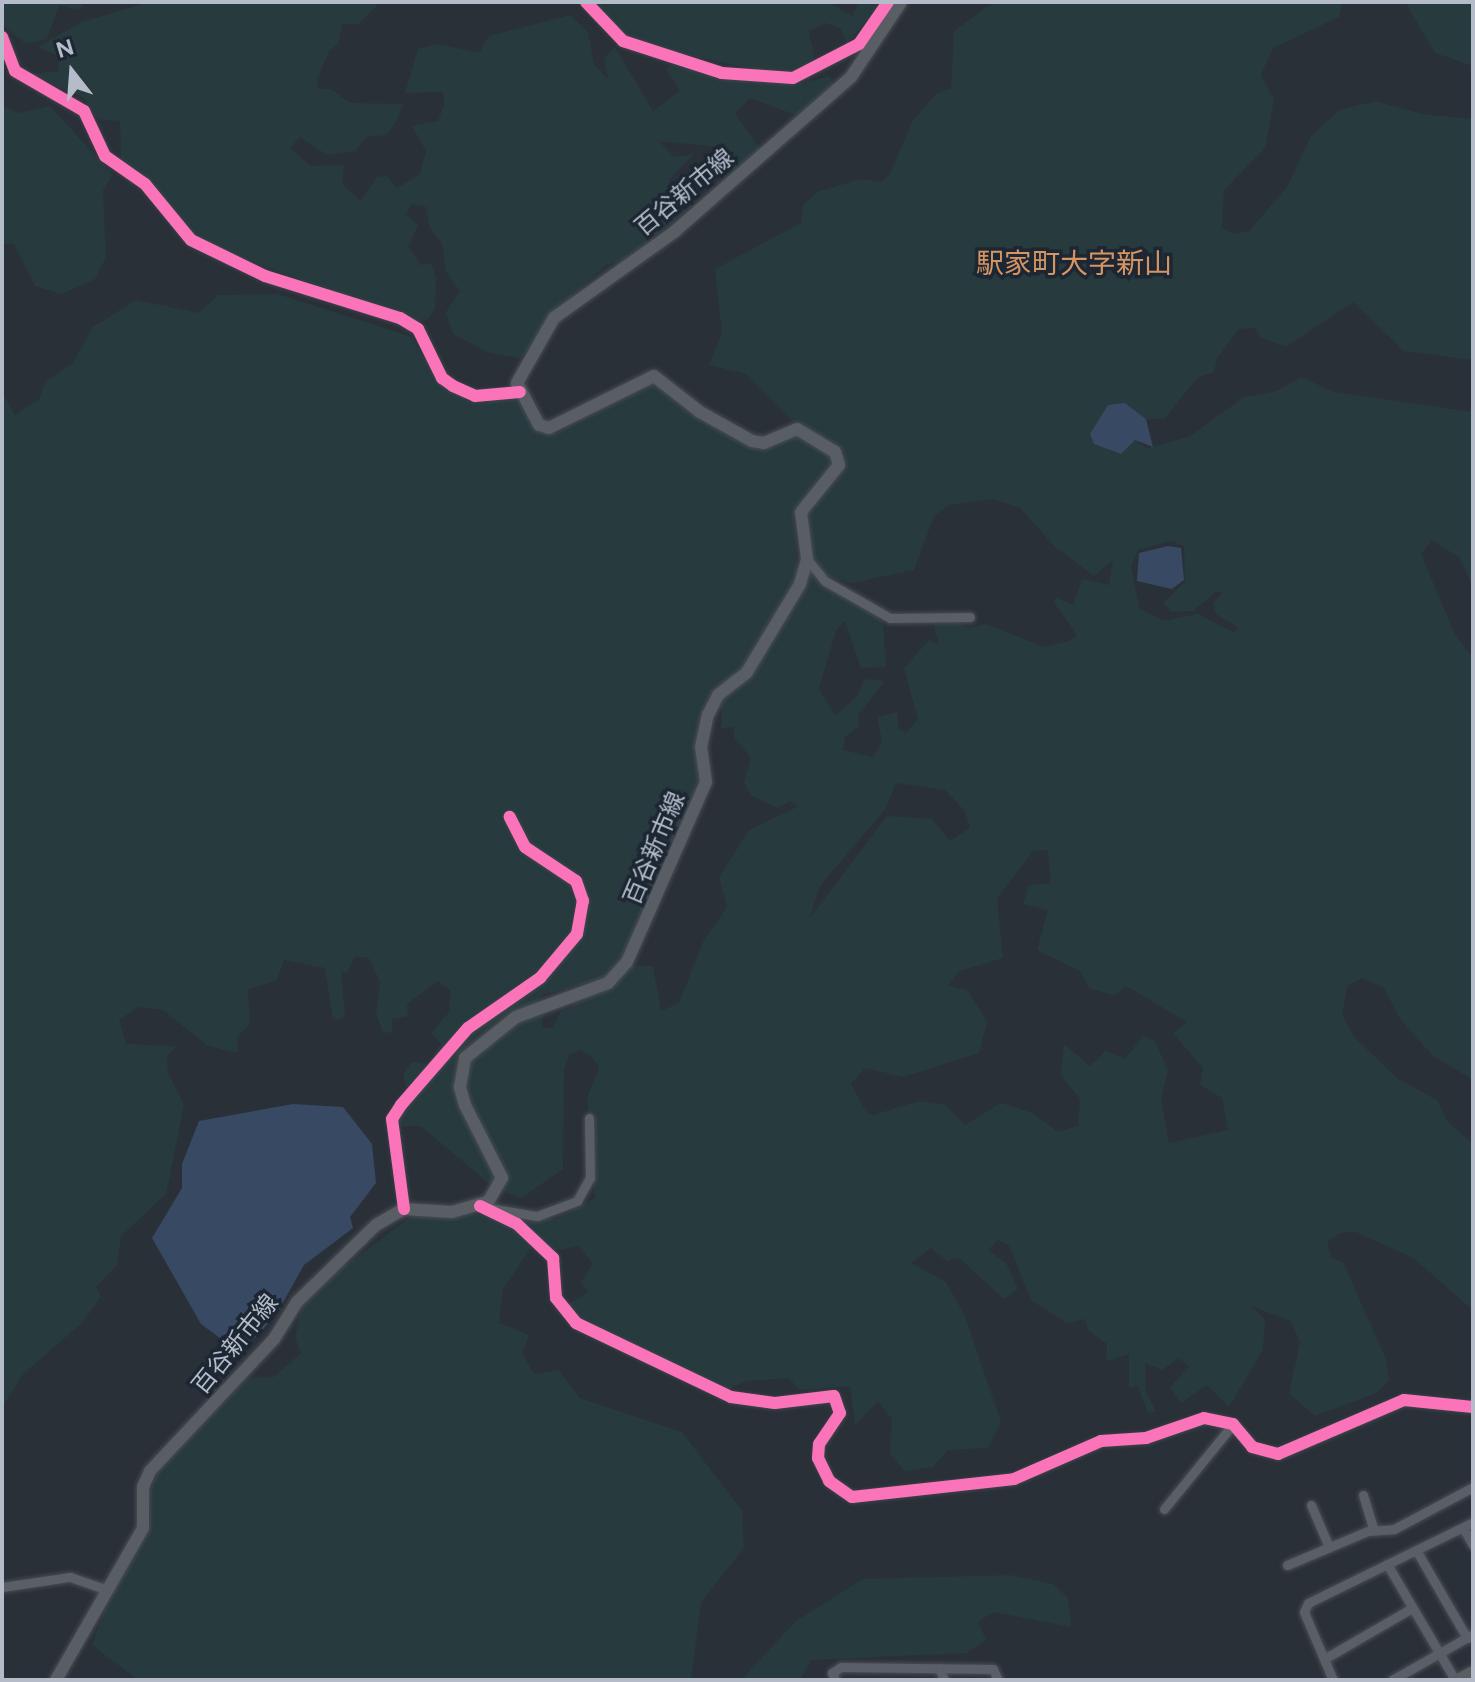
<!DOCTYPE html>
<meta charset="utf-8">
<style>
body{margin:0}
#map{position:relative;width:1475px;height:1682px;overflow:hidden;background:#2a3038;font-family:Figtree,"Noto Sans JP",sans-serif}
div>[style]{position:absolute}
.green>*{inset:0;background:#273a3e}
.water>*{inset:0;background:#384963}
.roads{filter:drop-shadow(0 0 2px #484c53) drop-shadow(0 0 2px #484c53)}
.street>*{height:9px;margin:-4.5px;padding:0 4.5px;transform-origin:4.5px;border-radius:4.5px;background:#5a5e66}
.secondary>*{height:12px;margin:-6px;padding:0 6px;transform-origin:6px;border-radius:6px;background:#595d64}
.cycleway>*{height:12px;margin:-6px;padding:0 6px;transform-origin:6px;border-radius:6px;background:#fb73b8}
span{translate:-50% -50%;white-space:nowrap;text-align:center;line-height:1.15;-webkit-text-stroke:7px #1d2633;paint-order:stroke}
.street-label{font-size:24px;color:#b4bcc9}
.quarter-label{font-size:28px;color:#d59563}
.frame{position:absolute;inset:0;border:4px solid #b4bcc9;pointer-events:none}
.north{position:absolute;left:32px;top:32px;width:80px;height:80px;-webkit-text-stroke:6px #1d2633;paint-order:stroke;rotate:343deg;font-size:22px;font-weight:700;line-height:32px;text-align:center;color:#b4bcc9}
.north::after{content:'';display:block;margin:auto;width:28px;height:36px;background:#b4bcc9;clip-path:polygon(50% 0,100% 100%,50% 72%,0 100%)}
</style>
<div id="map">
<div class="green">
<i style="clip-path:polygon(2px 2px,86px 2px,78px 10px,59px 5px,47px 39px,26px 44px,3px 26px)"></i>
<i style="clip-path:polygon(150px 2px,380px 2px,358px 24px,342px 24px,338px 44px,329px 51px,317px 80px,318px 89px,331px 89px,350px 103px,403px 104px,397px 120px,387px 135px,366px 137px,355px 151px,327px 155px,300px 137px,290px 148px,311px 166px,344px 165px,342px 184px,361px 201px,377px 177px,387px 176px,397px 188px,420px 174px,426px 151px,412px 126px,438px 121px,444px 105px,443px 92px,405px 93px,418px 49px,437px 44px,479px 53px,489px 36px,570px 15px,588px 32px,594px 65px,608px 79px,604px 58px,615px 47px,653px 111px,680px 91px,666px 69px,675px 63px,703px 74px,795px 85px,830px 76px,833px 85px,796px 115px,750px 98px,735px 114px,760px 148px,724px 178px,725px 162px,710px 146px,658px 141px,674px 157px,694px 154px,670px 179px,666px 199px,671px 212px,688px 210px,622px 261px,606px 265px,552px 315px,538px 342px,520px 358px,487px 352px,453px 334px,446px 312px,460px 291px,446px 272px,442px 243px,430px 228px,426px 207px,412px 204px,406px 214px,418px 225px,408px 247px,421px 265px,431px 263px,436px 277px,435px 308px,427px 320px,416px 322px,205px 244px,183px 229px,121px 161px,120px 121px,98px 119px,83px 97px,30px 74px,59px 71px,58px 56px,38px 47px,81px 22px)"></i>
<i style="clip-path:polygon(588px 2px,829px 2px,852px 16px,859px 2px,882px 2px,847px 44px,840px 28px,825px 23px,809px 31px,816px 67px,785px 76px,630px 42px)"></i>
<i style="clip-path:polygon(evenodd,994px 2px,1342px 2px,1339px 17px,1273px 48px,1261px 75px,1274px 100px,1265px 148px,1224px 190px,1222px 228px,1234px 234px,1249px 231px,1287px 187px,1311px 136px,1339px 110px,1376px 101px,1421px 114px,1473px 119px,1473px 360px,1404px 351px,1353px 302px,1286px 347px,1261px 338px,1255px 328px,1239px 329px,1217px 358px,1214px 372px,1198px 377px,1164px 419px,1146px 419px,1125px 403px,1130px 443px,1135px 440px,1146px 448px,1189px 437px,1244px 397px,1277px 391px,1301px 377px,1334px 392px,1473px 412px,1473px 588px,1460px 558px,1432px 540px,1421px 554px,1455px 634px,1473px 658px,1473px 1080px,1432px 1055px,1400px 1019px,1384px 988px,1362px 978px,1348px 985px,1342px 1014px,1353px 1036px,1397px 1078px,1438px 1101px,1447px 1121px,1473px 1144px,1473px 1310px,1413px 1258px,1356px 1232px,1339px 1233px,1327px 1243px,1332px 1258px,1343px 1262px,1385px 1357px,1389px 1380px,1376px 1393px,1315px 1416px,1289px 1393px,1300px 1342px,1291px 1321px,1251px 1306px,1265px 1320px,1263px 1350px,1229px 1407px,1207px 1385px,1181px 1403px,1170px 1387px,1189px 1367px,1179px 1358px,1162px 1370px,1145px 1363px,1146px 1391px,1156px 1412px,1148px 1413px,1138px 1386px,1129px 1388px,1129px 1354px,1107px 1361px,1107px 1344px,1089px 1331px,1085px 1319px,1067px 1323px,1032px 1301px,1009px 1246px,998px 1240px,988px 1250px,1006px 1263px,1018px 1289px,1004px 1299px,959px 1258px,947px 1261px,931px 1248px,911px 1263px,946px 1282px,965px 1316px,1001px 1422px,988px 1448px,948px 1450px,933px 1467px,905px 1471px,890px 1454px,892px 1419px,878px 1401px,855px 1425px,850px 1386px,799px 1390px,789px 1378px,746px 1381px,723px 1392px,576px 1318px,566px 1306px,588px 1292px,581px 1283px,593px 1263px,578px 1246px,549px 1252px,495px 1214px,556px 1219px,595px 1198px,587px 1098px,599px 1067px,592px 1057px,581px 1050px,570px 1054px,564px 1069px,563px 1169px,521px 1198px,493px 1187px,421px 1126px,401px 1126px,392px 1106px,407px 1089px,403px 1074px,412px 1062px,428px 1064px,441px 1043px,431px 1033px,449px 1012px,451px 991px,438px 981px,407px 1004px,408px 1016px,392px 1019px,392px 1033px,383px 1032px,376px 1014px,380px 981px,368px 957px,354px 957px,348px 972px,341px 972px,345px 1017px,333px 1020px,325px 968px,284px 960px,277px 980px,248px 990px,250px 1024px,237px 1037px,238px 1053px,208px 1046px,163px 1010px,138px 1007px,119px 1020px,126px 1044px,176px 1046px,167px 1057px,168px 1073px,184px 1105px,166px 1194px,121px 1236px,117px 1265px,96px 1287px,101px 1297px,82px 1323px,24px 1373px,2px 1407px,2px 392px,15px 415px,39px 399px,45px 382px,72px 364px,93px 327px,136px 300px,199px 313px,218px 295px,278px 294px,412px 337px,421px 354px,469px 400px,484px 404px,512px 391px,537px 431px,557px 433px,653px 378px,683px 408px,747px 442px,798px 433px,831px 452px,834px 467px,794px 510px,798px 578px,762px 648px,705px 707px,703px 781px,625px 956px,605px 978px,542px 995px,533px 1006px,545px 1009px,541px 1027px,552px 1029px,561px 1011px,573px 1007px,573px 995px,610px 987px,632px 966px,653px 966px,661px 1011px,679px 1003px,703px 942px,727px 907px,719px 877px,749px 830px,797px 807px,790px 801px,778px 808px,752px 796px,744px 783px,751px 758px,734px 737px,734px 727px,721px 728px,722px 711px,715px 706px,766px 654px,806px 564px,833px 591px,871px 605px,883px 624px,886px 667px,861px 668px,845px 621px,836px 630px,819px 689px,835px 716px,858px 695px,864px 679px,885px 681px,858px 715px,859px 726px,845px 737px,843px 750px,873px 757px,882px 741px,877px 717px,898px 712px,898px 728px,906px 733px,918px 719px,904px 668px,929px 640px,939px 645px,934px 627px,949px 616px,968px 628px,986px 624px,1044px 647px,1069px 641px,1077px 635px,1054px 602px,1056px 597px,1073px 605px,1082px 579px,1109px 585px,1113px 560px,1094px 576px,1055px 547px,1020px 508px,992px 499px,949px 505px,934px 516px,914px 570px,851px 583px,827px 576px,813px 561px,805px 514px,839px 475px,845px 453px,796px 424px,746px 374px,709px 365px,722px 333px,715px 269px,801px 223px,803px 205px,817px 192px,861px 179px,881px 182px,890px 174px,913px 120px,936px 94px,951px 88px,954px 31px,994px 2px,1171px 541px,1184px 546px,1185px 582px,1163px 603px,1171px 612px,1193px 611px,1217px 591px,1222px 593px,1213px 603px,1216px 614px,1237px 627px,1235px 633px,1198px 614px,1164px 621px,1139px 608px,1131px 566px,1138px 550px,1171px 541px,994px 2px,896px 783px,945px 790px,965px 811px,970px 828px,950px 841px,932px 819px,887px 816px,809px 919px,820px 886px,886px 808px,896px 783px,994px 2px,1048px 850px,1051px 883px,1029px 885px,1023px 904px,1048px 910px,1037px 950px,1080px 971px,1089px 988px,1114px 996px,1126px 986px,1187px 1022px,1173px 1033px,1203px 1068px,1200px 1085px,1222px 1098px,1228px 1130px,1169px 1143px,1161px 1098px,1168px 1070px,1155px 1041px,1143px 1036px,1125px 1059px,1106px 1051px,1090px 1066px,1064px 1044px,1061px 1075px,1080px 1099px,1078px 1126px,1058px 1132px,1033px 1113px,1001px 1103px,965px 1125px,946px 1105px,919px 1101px,873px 1115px,865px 1110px,851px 1084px,865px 1068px,903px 1077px,979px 1053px,987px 1022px,968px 991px,948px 985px,960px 971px,1003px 958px,997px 898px,1033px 851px,1048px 850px)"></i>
<i style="clip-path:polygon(1405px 2px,1473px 2px,1473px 66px,1435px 53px)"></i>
<i style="clip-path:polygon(2px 106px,18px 113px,50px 106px,113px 175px,103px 190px,106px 257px,95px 279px,62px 294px,35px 286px,14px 244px,2px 244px)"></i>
<i style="clip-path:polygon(420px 1210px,483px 1215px,511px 1224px,534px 1243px,503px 1289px,499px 1323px,529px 1335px,522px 1353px,534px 1374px,558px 1370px,580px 1398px,682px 1432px,742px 1511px,744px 1548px,701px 1602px,691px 1680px,138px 1680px,92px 1645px,114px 1586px,150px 1528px,149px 1492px,160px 1468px,248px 1378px,274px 1377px,301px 1353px,295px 1338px,302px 1302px,314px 1289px)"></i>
<i style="clip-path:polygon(1010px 1575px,1053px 1584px,1068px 1598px,1071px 1627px,993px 1612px,978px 1622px,986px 1640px,966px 1653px,811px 1660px,800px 1680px,741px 1680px,796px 1621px,863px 1579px)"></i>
</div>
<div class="water">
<i style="clip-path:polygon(1125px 403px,1146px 419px,1153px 447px,1135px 440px,1121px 454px,1094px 444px,1090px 434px,1108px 405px)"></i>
<i style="clip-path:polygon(1168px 546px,1181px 548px,1184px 580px,1172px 589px,1137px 581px,1139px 553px)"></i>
<i style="clip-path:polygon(293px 1104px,343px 1107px,372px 1144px,376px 1183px,350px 1217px,353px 1228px,304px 1265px,276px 1315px,240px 1353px,201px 1324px,152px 1238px,182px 1188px,182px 1164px,199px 1121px)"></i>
</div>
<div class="roads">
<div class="street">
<i style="left:586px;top:2px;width:54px;rotate:46.5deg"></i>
<i style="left:623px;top:41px;width:104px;rotate:17.9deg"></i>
<i style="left:722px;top:73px;width:71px;rotate:4deg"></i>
<i style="left:793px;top:78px;width:74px;rotate:-27.3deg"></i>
<i style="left:859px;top:44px;width:51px;rotate:-55.4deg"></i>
<i style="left:2px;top:37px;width:36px;rotate:69deg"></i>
<i style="left:15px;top:71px;width:80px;rotate:30.1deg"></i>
<i style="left:84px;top:111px;width:50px;rotate:65deg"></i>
<i style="left:105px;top:156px;width:49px;rotate:35deg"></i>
<i style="left:145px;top:184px;width:72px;rotate:50.6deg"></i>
<i style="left:191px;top:240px;width:82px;rotate:25.9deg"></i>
<i style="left:265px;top:276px;width:141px;rotate:17.3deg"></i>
<i style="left:400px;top:318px;width:21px;rotate:31deg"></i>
<i style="left:418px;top:329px;width:55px;rotate:63.9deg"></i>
<i style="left:442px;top:378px;width:14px;rotate:36deg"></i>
<i style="left:453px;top:386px;width:24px;rotate:24deg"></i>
<i style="left:475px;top:396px;width:45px;rotate:-5.1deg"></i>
<i style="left:807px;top:559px;width:28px;rotate:51deg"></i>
<i style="left:825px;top:581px;width:75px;rotate:29.6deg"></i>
<i style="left:890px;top:618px;width:80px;rotate:-0.7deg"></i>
<i style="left:480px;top:1206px;width:41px;rotate:25.9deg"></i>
<i style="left:517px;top:1224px;width:50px;rotate:43.4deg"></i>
<i style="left:553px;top:1258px;width:40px;rotate:85.7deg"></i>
<i style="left:556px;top:1298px;width:32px;rotate:51deg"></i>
<i style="left:576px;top:1323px;width:172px;rotate:25.5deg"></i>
<i style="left:731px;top:1397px;width:44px;rotate:7.8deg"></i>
<i style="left:775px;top:1403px;width:59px;rotate:-6.8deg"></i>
<i style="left:834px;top:1396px;width:18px;rotate:71deg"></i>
<i style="left:840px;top:1413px;width:37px;rotate:124deg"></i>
<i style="left:819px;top:1444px;width:14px;rotate:94deg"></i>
<i style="left:818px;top:1458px;width:25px;rotate:64deg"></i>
<i style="left:829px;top:1481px;width:28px;rotate:35deg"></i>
<i style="left:852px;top:1497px;width:163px;rotate:-6.3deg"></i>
<i style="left:1014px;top:1479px;width:95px;rotate:-23.6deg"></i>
<i style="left:1101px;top:1441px;width:45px;rotate:-3.8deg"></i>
<i style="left:1146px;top:1438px;width:61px;rotate:-19deg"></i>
<i style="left:1204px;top:1418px;width:30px;rotate:12deg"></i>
<i style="left:1233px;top:1424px;width:30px;rotate:50deg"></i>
<i style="left:1252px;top:1447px;width:27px;rotate:15deg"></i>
<i style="left:1278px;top:1454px;width:137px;rotate:-23.2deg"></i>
<i style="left:1404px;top:1400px;width:69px;rotate:5.8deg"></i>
<i style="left:483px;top:1207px;width:55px;rotate:9.5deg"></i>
<i style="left:537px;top:1216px;width:43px;rotate:-20.6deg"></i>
<i style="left:577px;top:1201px;width:26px;rotate:-61deg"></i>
<i style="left:590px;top:1178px;width:60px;rotate:-91deg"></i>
<i style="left:404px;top:1209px;width:91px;rotate:-97.6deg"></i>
<i style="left:392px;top:1119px;width:17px;rotate:-57deg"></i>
<i style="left:401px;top:1105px;width:102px;rotate:-49deg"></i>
<i style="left:468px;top:1028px;width:88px;rotate:-34.8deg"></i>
<i style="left:540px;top:978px;width:57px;rotate:-49.9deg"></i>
<i style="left:577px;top:934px;width:34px;rotate:-80deg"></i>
<i style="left:583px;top:901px;width:21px;rotate:-109deg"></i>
<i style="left:576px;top:881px;width:61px;rotate:-146.3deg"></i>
<i style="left:525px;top:847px;width:34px;rotate:-117deg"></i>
<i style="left:1363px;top:1495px;width:37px;rotate:73deg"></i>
<i style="left:1311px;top:1505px;width:46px;rotate:66.8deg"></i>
<i style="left:1164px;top:1509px;width:109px;rotate:-50.9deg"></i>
<i style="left:1463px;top:1528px;width:20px;rotate:60deg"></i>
<i style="left:1416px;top:1550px;width:102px;rotate:59.9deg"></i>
<i style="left:1387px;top:1564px;width:134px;rotate:59.6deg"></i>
<i style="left:1287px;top:1565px;width:88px;rotate:-22.8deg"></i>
<i style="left:1368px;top:1531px;width:26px;rotate:-4deg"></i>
<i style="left:1394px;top:1529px;width:89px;rotate:-28deg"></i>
<i style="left:2px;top:1587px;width:69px;rotate:-8.4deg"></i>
<i style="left:70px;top:1577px;width:40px;rotate:18.9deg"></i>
<i style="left:1324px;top:1659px;width:102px;rotate:-30.1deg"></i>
<i style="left:939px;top:1668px;width:13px;rotate:67deg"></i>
<i style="left:835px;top:1680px;width:8px;rotate:-113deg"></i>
<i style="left:832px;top:1673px;width:11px;rotate:-34deg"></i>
<i style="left:841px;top:1667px;width:152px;rotate:0.8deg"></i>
<i style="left:993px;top:1669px;width:12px;rotate:66deg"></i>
<i style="left:1333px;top:1680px;width:74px;rotate:-113.1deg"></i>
<i style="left:1304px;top:1612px;width:10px;rotate:-66deg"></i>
<i style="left:1308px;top:1603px;width:184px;rotate:-26.1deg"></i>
<i style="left:1392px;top:1680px;width:93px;rotate:-29.6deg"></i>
</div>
<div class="secondary">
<i style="left:56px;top:1680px;width:175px;rotate:-60.2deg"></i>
<i style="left:143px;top:1528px;width:41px;rotate:-90deg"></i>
<i style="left:143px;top:1487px;width:17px;rotate:-66deg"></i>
<i style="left:150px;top:1471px;width:181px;rotate:-46.8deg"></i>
<i style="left:274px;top:1339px;width:44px;rotate:-58.1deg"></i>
<i style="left:297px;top:1302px;width:110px;rotate:-44.3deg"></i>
<i style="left:376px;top:1225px;width:32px;rotate:-30deg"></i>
<i style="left:404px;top:1209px;width:48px;rotate:3.6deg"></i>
<i style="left:452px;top:1212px;width:37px;rotate:-16deg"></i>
<i style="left:488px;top:1202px;width:28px;rotate:-60deg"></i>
<i style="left:502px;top:1178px;width:82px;rotate:-116.9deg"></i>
<i style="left:465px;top:1105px;width:19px;rotate:-106deg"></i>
<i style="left:460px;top:1087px;width:29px;rotate:-80deg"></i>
<i style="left:465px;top:1058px;width:65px;rotate:-38.8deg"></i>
<i style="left:516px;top:1017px;width:98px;rotate:-20.3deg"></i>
<i style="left:608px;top:983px;width:28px;rotate:-48deg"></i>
<i style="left:627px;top:962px;width:197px;rotate:-66.3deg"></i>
<i style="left:706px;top:782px;width:35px;rotate:-98deg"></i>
<i style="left:701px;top:747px;width:33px;rotate:-78deg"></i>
<i style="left:708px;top:715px;width:22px;rotate:-63deg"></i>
<i style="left:718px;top:695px;width:37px;rotate:-38deg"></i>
<i style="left:747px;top:672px;width:103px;rotate:-58.9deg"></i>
<i style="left:800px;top:584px;width:26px;rotate:-74deg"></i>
<i style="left:807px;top:559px;width:47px;rotate:-97.3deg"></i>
<i style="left:801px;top:512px;width:60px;rotate:-51deg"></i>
<i style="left:839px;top:465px;width:14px;rotate:-107deg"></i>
<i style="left:835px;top:452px;width:44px;rotate:-148.8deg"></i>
<i style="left:797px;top:429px;width:36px;rotate:157deg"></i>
<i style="left:764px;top:443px;width:12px;rotate:-171deg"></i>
<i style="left:752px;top:441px;width:60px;rotate:-150.9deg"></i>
<i style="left:700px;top:412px;width:58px;rotate:-142deg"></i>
<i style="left:654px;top:376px;width:117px;rotate:153.7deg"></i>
<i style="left:549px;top:428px;width:10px;rotate:-163deg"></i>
<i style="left:539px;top:425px;width:47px;rotate:-117.6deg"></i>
<i style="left:517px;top:383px;width:75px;rotate:-60.4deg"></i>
<i style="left:554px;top:318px;width:148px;rotate:-35.6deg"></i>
<i style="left:674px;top:232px;width:235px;rotate:-41.2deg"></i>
<i style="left:851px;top:77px;width:90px;rotate:-56.3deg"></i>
<i style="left:1458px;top:1680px;width:17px;rotate:-28deg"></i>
</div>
</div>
<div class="cycleway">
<i style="left:586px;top:2px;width:54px;rotate:46.5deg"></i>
<i style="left:623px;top:41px;width:104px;rotate:17.9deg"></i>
<i style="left:722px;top:73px;width:71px;rotate:4deg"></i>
<i style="left:793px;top:78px;width:74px;rotate:-27.3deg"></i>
<i style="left:859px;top:44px;width:51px;rotate:-55.4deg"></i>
<i style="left:2px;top:37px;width:36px;rotate:69deg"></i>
<i style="left:15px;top:71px;width:80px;rotate:30.1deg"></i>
<i style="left:84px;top:111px;width:50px;rotate:65deg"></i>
<i style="left:105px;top:156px;width:49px;rotate:35deg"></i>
<i style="left:145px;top:184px;width:72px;rotate:50.6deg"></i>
<i style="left:191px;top:240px;width:82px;rotate:25.9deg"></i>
<i style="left:265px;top:276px;width:141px;rotate:17.3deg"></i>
<i style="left:400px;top:318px;width:21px;rotate:31deg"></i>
<i style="left:418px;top:329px;width:55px;rotate:63.9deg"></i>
<i style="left:442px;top:378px;width:14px;rotate:36deg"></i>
<i style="left:453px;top:386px;width:24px;rotate:24deg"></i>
<i style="left:475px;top:396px;width:45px;rotate:-5.1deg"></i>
<i style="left:480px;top:1206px;width:41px;rotate:25.9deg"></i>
<i style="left:517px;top:1224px;width:50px;rotate:43.4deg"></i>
<i style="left:553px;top:1258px;width:40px;rotate:85.7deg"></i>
<i style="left:556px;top:1298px;width:32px;rotate:51deg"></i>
<i style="left:576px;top:1323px;width:172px;rotate:25.5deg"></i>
<i style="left:731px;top:1397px;width:44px;rotate:7.8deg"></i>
<i style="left:775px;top:1403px;width:59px;rotate:-6.8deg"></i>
<i style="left:834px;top:1396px;width:18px;rotate:71deg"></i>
<i style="left:840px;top:1413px;width:37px;rotate:124deg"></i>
<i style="left:819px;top:1444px;width:14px;rotate:94deg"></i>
<i style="left:818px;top:1458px;width:25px;rotate:64deg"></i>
<i style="left:829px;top:1481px;width:28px;rotate:35deg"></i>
<i style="left:852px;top:1497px;width:163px;rotate:-6.3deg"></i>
<i style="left:1014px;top:1479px;width:95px;rotate:-23.6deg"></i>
<i style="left:1101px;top:1441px;width:45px;rotate:-3.8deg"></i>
<i style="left:1146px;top:1438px;width:61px;rotate:-19deg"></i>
<i style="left:1204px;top:1418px;width:30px;rotate:12deg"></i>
<i style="left:1233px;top:1424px;width:30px;rotate:50deg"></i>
<i style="left:1252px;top:1447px;width:27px;rotate:15deg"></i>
<i style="left:1278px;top:1454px;width:137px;rotate:-23.2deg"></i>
<i style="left:1404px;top:1400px;width:69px;rotate:5.8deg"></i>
<i style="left:404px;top:1209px;width:91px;rotate:-97.6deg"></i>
<i style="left:392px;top:1119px;width:17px;rotate:-57deg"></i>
<i style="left:401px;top:1105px;width:102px;rotate:-49deg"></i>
<i style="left:468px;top:1028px;width:88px;rotate:-34.8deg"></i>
<i style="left:540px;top:978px;width:57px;rotate:-49.9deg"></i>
<i style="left:577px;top:934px;width:34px;rotate:-80deg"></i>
<i style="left:583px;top:901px;width:21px;rotate:-109deg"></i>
<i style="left:576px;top:881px;width:61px;rotate:-146.3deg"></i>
<i style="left:525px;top:847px;width:34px;rotate:-117deg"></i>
</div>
<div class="street-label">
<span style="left:684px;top:192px;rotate:-40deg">百谷新市線</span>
<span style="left:654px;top:848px;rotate:-67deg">百谷新市線</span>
<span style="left:235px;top:1344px;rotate:-51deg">百谷新市線</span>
</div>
<div class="quarter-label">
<span style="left:1074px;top:263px">駅家町大字新山</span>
</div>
<div class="frame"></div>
<div class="north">N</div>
</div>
